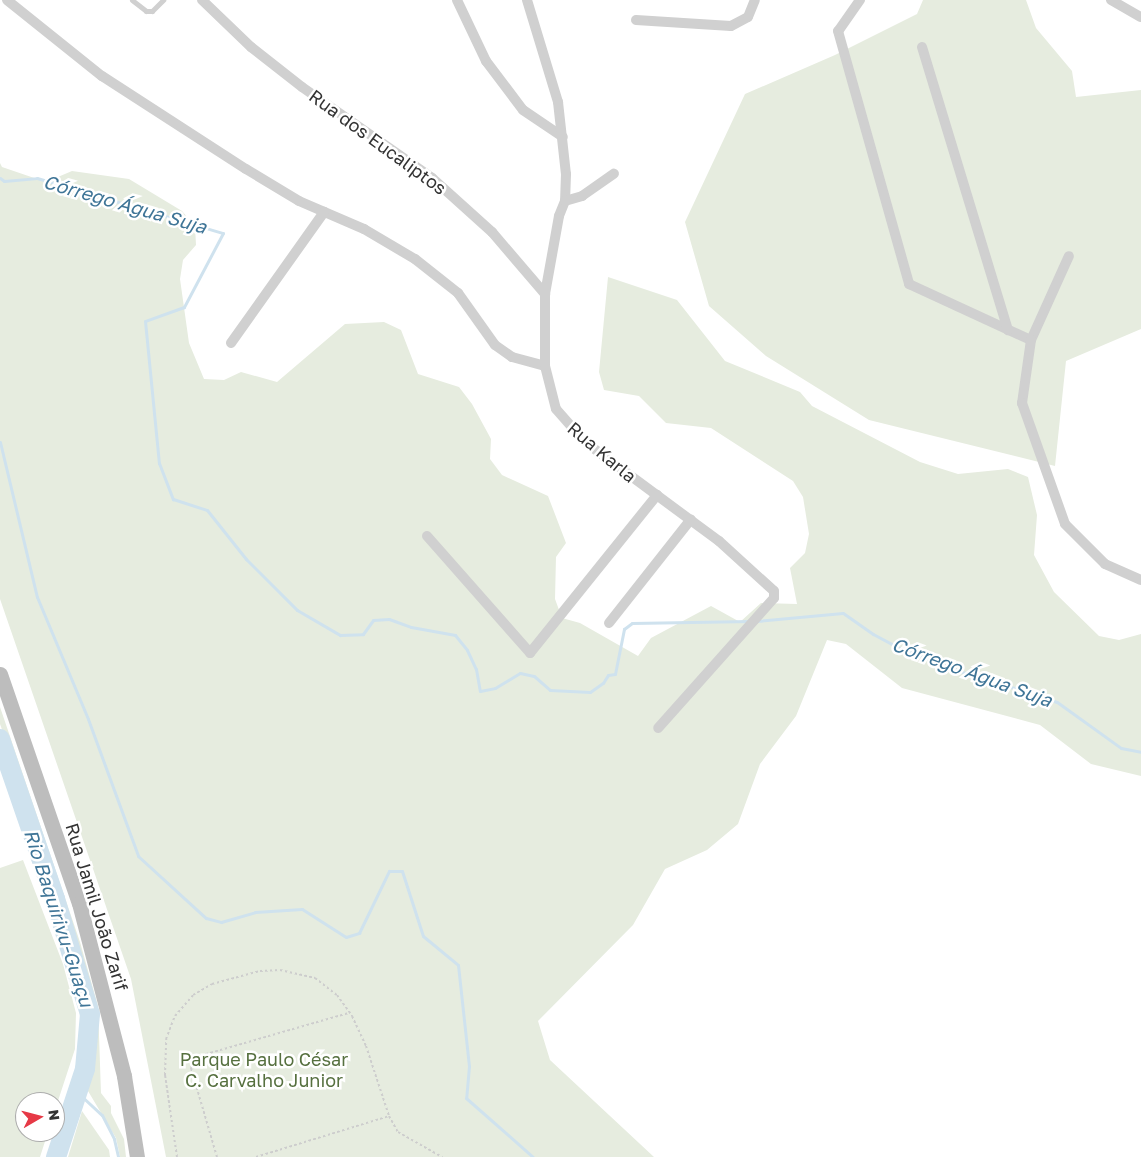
<!DOCTYPE html>
<meta charset="utf-8">
<style>
body{margin:0}
#map{position:relative;width:1141px;height:1157px;overflow:hidden;background:#fff;font-family:"Golos Text",sans-serif}
div>[style]{position:absolute}
.green>*{inset:0;background:#e6ecdf}
.stream>*{height:3px;margin:-1.5px;padding:0 1.5px;transform-origin:1.5px;border-radius:1.5px;background:#cfe2ee}
.river>*{height:20px;margin:-10px;padding:0 10px;transform-origin:10px;border-radius:10px;background:#cfe2ee}
.path>*{height:2px;margin-top:-1px;transform-origin:0;background:repeating-linear-gradient(90deg,#cdcdcd 0 2.5px,transparent 0 5px)}
.service>*{height:5px;margin:-2.5px;padding:0 2.5px;transform-origin:2.5px;border-radius:2.5px;background:#d0d0d0}
.minor>*{height:10px;margin:-5px;padding:0 5px;transform-origin:5px;border-radius:5px;background:#d0d0d0}
.secondary>*{height:15px;margin:-7.5px;padding:0 7.5px;transform-origin:7.5px;border-radius:7.5px;background:#bdbdbd}
span{translate:-50% -50%;white-space:nowrap;text-align:center;line-height:1.15;-webkit-text-stroke:5px #fff;paint-order:stroke}
.street-label{font-size:18px;color:#333}
.park-label{font-size:18px;color:#56703f}
.water-label{font-size:19px;color:#3f7597;font-style:italic}
.north{position:absolute;left:15px;top:1092px;width:50px;height:50px;box-sizing:border-box;background:#fff;border:1px solid #adadad;border-radius:50%;rotate:82deg;font-size:14px;font-weight:700;line-height:20px;text-align:center;color:#333}
.north::after{content:'';display:block;margin:auto;width:18px;height:22px;background:#e63946;clip-path:polygon(50% 0,100% 100%,50% 72%,0 100%)}
</style>
<div id="map">
<div class="green">
<i style="clip-path:polygon(923px 0,1026px 0,1036px 28px,1072px 71px,1076px 97px,1141px 90px,1141px 329px,1066px 361px,1055px 466px,869px 420px,766px 356px,709px 306px,685px 222px,745px 94px,835px 55px,917px 14px)"></i>
<i style="clip-path:polygon(0 163px,2px 167px,46px 182px,72px 171px,129px 179px,182px 211px,195px 226px,196px 245px,183px 260px,180px 279px,189px 343px,204px 379px,224px 380px,241px 372px,277px 382px,345px 324px,384px 322px,401px 330px,418px 374px,459px 387px,472px 404px,491px 439px,490px 459px,502px 475px,548px 496px,566px 543px,556px 557px,555px 599px,562px 618px,580px 623px,638px 656px,651px 638px,711px 606px,740px 622px,761px 603px,797px 604px,790px 568px,805px 553px,809px 534px,803px 497px,793px 481px,711px 428px,666px 423px,639px 396px,604px 390px,599px 372px,608px 277px,677px 300px,725px 361px,800px 392px,812px 406px,920px 462px,958px 474px,1008px 469px,1028px 477px,1037px 515px,1034px 555px,1054px 592px,1099px 636px,1119px 640px,1141px 634px,1141px 776px,1091px 764px,1040px 725px,902px 688px,846px 644px,827px 640px,796px 716px,760px 764px,738px 824px,707px 850px,665px 869px,633px 925px,538px 1021px,550px 1060px,654px 1157px,166px 1157px,131px 979px,0 599px)"></i>
<i style="clip-path:polygon(0 707px,80px 942px,98px 1006px,101px 1093px,111px 1106px,111px 1113px,124px 1139px,126px 1157px,120px 1157px,116px 1138px,88px 1091px,93px 1013px,90px 998px,56px 882px,0 724px)"></i>
<i style="clip-path:polygon(23px 860px,63px 964px,76px 1013px,75px 1049px,55px 1110px,55px 1102px,25px 1102px,25px 1132px,48px 1132px,40px 1157px,0 1157px,0 868px)"></i>
<i style="clip-path:polygon(82px 1111px,109px 1150px,110px 1157px,68px 1157px)"></i>
</div>
<div class="stream">
<i style="left:0;top:178px;width:5px;rotate:37deg"></i>
<i style="left:4px;top:181px;width:33px;rotate:-5deg"></i>
<i style="left:37px;top:178px;width:194px;rotate:16.5deg"></i>
<i style="left:223px;top:233px;width:84px;rotate:117.8deg"></i>
<i style="left:184px;top:307px;width:41px;rotate:160.3deg"></i>
<i style="left:145px;top:321px;width:143px;rotate:84.4deg"></i>
<i style="left:159px;top:463px;width:39px;rotate:69deg"></i>
<i style="left:173px;top:499px;width:36px;rotate:18deg"></i>
<i style="left:207px;top:510px;width:63px;rotate:51.5deg"></i>
<i style="left:246px;top:559px;width:72px;rotate:45deg"></i>
<i style="left:297px;top:610px;width:50px;rotate:30.2deg"></i>
<i style="left:340px;top:635px;width:23px;rotate:-2deg"></i>
<i style="left:363px;top:634px;width:17px;rotate:-54deg"></i>
<i style="left:373px;top:620px;width:16px;rotate:-4deg"></i>
<i style="left:389px;top:619px;width:23px;rotate:20deg"></i>
<i style="left:411px;top:627px;width:45px;rotate:10.3deg"></i>
<i style="left:455px;top:635px;width:19px;rotate:51deg"></i>
<i style="left:467px;top:650px;width:21px;rotate:65deg"></i>
<i style="left:476px;top:669px;width:22px;rotate:80deg"></i>
<i style="left:480px;top:691px;width:15px;rotate:-11deg"></i>
<i style="left:495px;top:688px;width:29px;rotate:-31deg"></i>
<i style="left:520px;top:673px;width:14px;rotate:12deg"></i>
<i style="left:534px;top:676px;width:21px;rotate:41deg"></i>
<i style="left:550px;top:690px;width:40px;rotate:2.9deg"></i>
<i style="left:590px;top:692px;width:16px;rotate:-35deg"></i>
<i style="left:603px;top:683px;width:9px;rotate:-58deg"></i>
<i style="left:608px;top:675px;width:7px;rotate:-8deg"></i>
<i style="left:615px;top:674px;width:46px;rotate:-78.7deg"></i>
<i style="left:624px;top:629px;width:10px;rotate:-37deg"></i>
<i style="left:632px;top:623px;width:119px;rotate:-1deg"></i>
<i style="left:0;top:442px;width:159px;rotate:76.6deg"></i>
<i style="left:37px;top:597px;width:132px;rotate:67.3deg"></i>
<i style="left:88px;top:719px;width:146px;rotate:69.9deg"></i>
<i style="left:138px;top:856px;width:92px;rotate:42.4deg"></i>
<i style="left:206px;top:918px;width:16px;rotate:15deg"></i>
<i style="left:221px;top:922px;width:35px;rotate:-16deg"></i>
<i style="left:255px;top:912px;width:47px;rotate:-3.7deg"></i>
<i style="left:302px;top:909px;width:52px;rotate:32.5deg"></i>
<i style="left:346px;top:937px;width:14px;rotate:-17deg"></i>
<i style="left:359px;top:933px;width:69px;rotate:-64.2deg"></i>
<i style="left:389px;top:871px;width:13px"></i>
<i style="left:402px;top:871px;width:68px;rotate:72.1deg"></i>
<i style="left:423px;top:936px;width:45px;rotate:39.6deg"></i>
<i style="left:458px;top:965px;width:102px;rotate:83.8deg"></i>
<i style="left:469px;top:1066px;width:32px;rotate:95deg"></i>
<i style="left:466px;top:1098px;width:89px;rotate:41.4deg"></i>
<i style="left:757px;top:621px;width:86px;rotate:-5.3deg"></i>
<i style="left:843px;top:613px;width:37px;rotate:35deg"></i>
<i style="left:873px;top:634px;width:30px;rotate:28deg"></i>
<i style="left:899px;top:648px;width:105px;rotate:20.7deg"></i>
<i style="left:997px;top:685px;width:24px;rotate:9deg"></i>
<i style="left:1021px;top:689px;width:38px;rotate:20deg"></i>
<i style="left:1057px;top:702px;width:79px;rotate:35.7deg"></i>
<i style="left:1121px;top:748px;width:20px;rotate:11deg"></i>
<i style="left:77px;top:1092px;width:34px;rotate:43deg"></i>
<i style="left:102px;top:1115px;width:27px;rotate:63deg"></i>
<i style="left:114px;top:1139px;width:18px;rotate:77deg"></i>
</div>
<div class="river">
<i style="left:0;top:739px;width:169px;rotate:71deg"></i>
<i style="left:55px;top:899px;width:120px;rotate:73.1deg"></i>
<i style="left:90px;top:1014px;width:55px;rotate:95.2deg"></i>
<i style="left:85px;top:1069px;width:93px;rotate:108.2deg"></i>
</div>
<div class="path">
<i style="left:177px;top:1157px;width:83px;rotate:-98.3deg"></i>
<i style="left:165px;top:1075px;width:36px;rotate:-88deg"></i>
<i style="left:166px;top:1039px;width:25px;rotate:-69deg"></i>
<i style="left:175px;top:1016px;width:28px;rotate:-49deg"></i>
<i style="left:193px;top:995px;width:22px;rotate:-30deg"></i>
<i style="left:212px;top:984px;width:50px;rotate:-15.2deg"></i>
<i style="left:260px;top:971px;width:20px;rotate:-3deg"></i>
<i style="left:280px;top:970px;width:36px;rotate:13deg"></i>
<i style="left:315px;top:978px;width:28px;rotate:38deg"></i>
<i style="left:337px;top:995px;width:26px;rotate:54deg"></i>
<i style="left:352px;top:1016px;width:33px;rotate:65deg"></i>
<i style="left:366px;top:1046px;width:74px;rotate:71.8deg"></i>
<i style="left:389px;top:1116px;width:18px;rotate:61deg"></i>
<i style="left:398px;top:1132px;width:51px;rotate:29.6deg"></i>
<i style="left:217px;top:1157px;width:93px;rotate:-106.3deg"></i>
<i style="left:191px;top:1068px;width:12px;rotate:-66deg"></i>
<i style="left:196px;top:1057px;width:158px;rotate:-16.1deg"></i>
<i style="left:256px;top:1157px;width:139px;rotate:-17.1deg"></i>
</div>
<div class="service">
<i style="left:132px;top:0;width:18px;rotate:38deg"></i>
<i style="left:146px;top:11px;width:6px"></i>
<i style="left:152px;top:11px;width:16px;rotate:-45deg"></i>
</div>
<div class="minor">
<i style="left:7px;top:0;width:122px;rotate:38.7deg"></i>
<i style="left:102px;top:76px;width:171px;rotate:32.9deg"></i>
<i style="left:246px;top:169px;width:62px;rotate:31.1deg"></i>
<i style="left:299px;top:201px;width:71px;rotate:23.3deg"></i>
<i style="left:364px;top:229px;width:59px;rotate:30.5deg"></i>
<i style="left:415px;top:259px;width:55px;rotate:38.3deg"></i>
<i style="left:458px;top:293px;width:64px;rotate:54.6deg"></i>
<i style="left:495px;top:345px;width:21px;rotate:35deg"></i>
<i style="left:512px;top:357px;width:34px;rotate:15deg"></i>
<i style="left:202px;top:0;width:68px;rotate:43.8deg"></i>
<i style="left:251px;top:47px;width:65px;rotate:38.1deg"></i>
<i style="left:302px;top:87px;width:159px;rotate:35deg"></i>
<i style="left:432px;top:178px;width:81px;rotate:42deg"></i>
<i style="left:492px;top:232px;width:82px;rotate:49.5deg"></i>
<i style="left:457px;top:0;width:68px;rotate:64.6deg"></i>
<i style="left:486px;top:61px;width:61px;rotate:52.9deg"></i>
<i style="left:523px;top:110px;width:48px;rotate:34deg"></i>
<i style="left:527px;top:0;width:107px;rotate:73.1deg"></i>
<i style="left:558px;top:102px;width:72px;rotate:83.7deg"></i>
<i style="left:566px;top:174px;width:27px;rotate:92deg"></i>
<i style="left:565px;top:201px;width:16px;rotate:112deg"></i>
<i style="left:559px;top:216px;width:79px;rotate:100.2deg"></i>
<i style="left:545px;top:294px;width:72px;rotate:90deg"></i>
<i style="left:545px;top:366px;width:44px;rotate:75.7deg"></i>
<i style="left:556px;top:409px;width:44px;rotate:48.7deg"></i>
<i style="left:585px;top:442px;width:167px;rotate:36.5deg"></i>
<i style="left:719px;top:541px;width:74px;rotate:42.3deg"></i>
<i style="left:774px;top:591px;width:7px;rotate:90deg"></i>
<i style="left:774px;top:598px;width:174px;rotate:131.7deg"></i>
<i style="left:860px;top:0;width:38px;rotate:125deg"></i>
<i style="left:838px;top:31px;width:263px;rotate:74.3deg"></i>
<i style="left:909px;top:284px;width:134px;rotate:24.7deg"></i>
<i style="left:1031px;top:340px;width:92px;rotate:-65.7deg"></i>
<i style="left:1111px;top:0;width:34px;rotate:30deg"></i>
<i style="left:636px;top:20px;width:95px;rotate:3.6deg"></i>
<i style="left:731px;top:26px;width:19px;rotate:-28deg"></i>
<i style="left:748px;top:17px;width:18px;rotate:-68deg"></i>
<i style="left:922px;top:47px;width:296px;rotate:73.1deg"></i>
<i style="left:565px;top:201px;width:18px;rotate:-16deg"></i>
<i style="left:582px;top:196px;width:39px;rotate:-35deg"></i>
<i style="left:1031px;top:340px;width:64px;rotate:98.1deg"></i>
<i style="left:1022px;top:403px;width:128px;rotate:70.4deg"></i>
<i style="left:1065px;top:524px;width:57px;rotate:45deg"></i>
<i style="left:1105px;top:564px;width:39px;rotate:24deg"></i>
<i style="left:231px;top:343px;width:161px;rotate:-54.6deg"></i>
<i style="left:427px;top:536px;width:156px;rotate:48.6deg"></i>
<i style="left:530px;top:653px;width:203px;rotate:-51.2deg"></i>
<i style="left:609px;top:623px;width:132px;rotate:-51.7deg"></i>
</div>
<div class="secondary">
<i style="left:0;top:674px;width:242px;rotate:71deg"></i>
<i style="left:79px;top:903px;width:179px;rotate:75.4deg"></i>
<i style="left:124px;top:1076px;width:82px;rotate:80.9deg"></i>
</div>
<div class="street-label">
<span style="left:378px;top:142px;rotate:36deg">Rua dos Eucaliptos</span>
<span style="left:602px;top:452px;rotate:40deg">Rua Karla</span>
<span style="left:97px;top:907px;rotate:73deg">Rua Jamil João Zarif</span>
</div>
<div class="park-label">
<span style="left:264px;top:1070px">Parque Paulo César<br>C. Carvalho Junior</span>
</div>
<div class="water-label">
<span style="left:125px;top:204px;rotate:16deg">Córrego Água Suja</span>
<span style="left:972px;top:672px;rotate:20deg">Córrego Água Suja</span>
<span style="left:59px;top:918px;rotate:72deg">Rio Baquirivu-Guaçu</span>
</div>
<div class="north">N</div>
</div>
